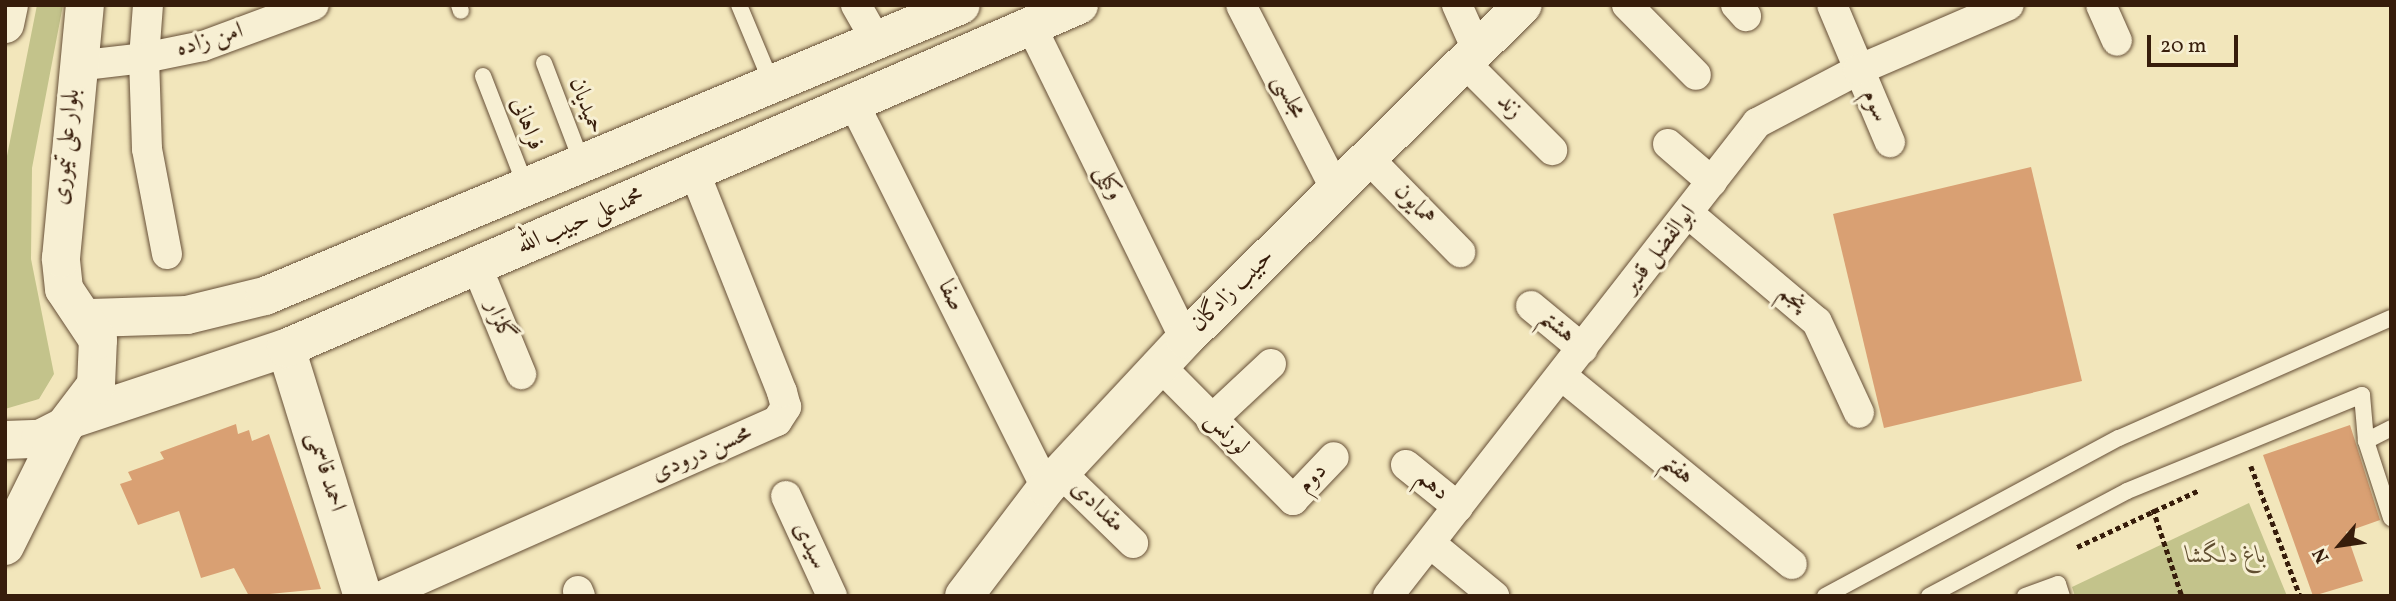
<!DOCTYPE html>
<meta charset="utf-8">
<style>
body{margin:0}
#map{position:relative;width:2396px;height:601px;overflow:hidden;background:#f2e6bb;font-family:Vollkorn,Amiri,serif}
div>[style]{position:absolute}
.green>*{inset:0;background:#c3c38b}
.building>*{inset:0;background:#d9a073}
.path>*{height:4.5px;margin-top:-2.25px;transform-origin:0;background:repeating-linear-gradient(90deg,#371d0b 0 5px,transparent 0 8.5px)}
.roads{filter:drop-shadow(0 0 2px #664f37) drop-shadow(0 0 2px #664f37)}
.lane>*{height:16px;margin:-8px;padding:0 8px;transform-origin:8px;border-radius:8px;background:#f7efd3}
.street>*{height:30px;margin:-15px;padding:0 15px;transform-origin:15px;border-radius:15px;background:#f7efd3}
.secondary>*{height:38px;margin:-19px;padding:0 19px;transform-origin:19px;border-radius:19px;background:#f7efd3}
span{translate:-50% -50%;white-space:nowrap;text-align:center;line-height:1.15;-webkit-text-stroke:6px #f7efd3;paint-order:stroke}
.street-label{font-size:24px;color:#371d0b}
.park-label{font-size:24px;color:#614f31;font-style:italic}
.frame{position:absolute;inset:0;border:7px solid #371d0b;pointer-events:none}
.north{position:absolute;left:2305px;top:510px;width:70px;height:70px;-webkit-text-stroke:5px #f7efd3;paint-order:stroke;rotate:241deg;font-size:19px;font-weight:700;line-height:28px;text-align:center;color:#371d0b}
.north::after{content:'';display:block;margin:auto;width:24px;height:32px;background:#371d0b;clip-path:polygon(50% 0,100% 100%,50% 72%,0 100%)}
.scale{position:absolute;left:2147px;top:35px;width:91px;height:32px;box-sizing:border-box;border:4px solid #371d0b;border-top:0;padding-left:9px;font-size:21px;line-height:24px;white-space:nowrap;color:#371d0b;-webkit-text-stroke:5px #f7efd3;paint-order:stroke}
</style>
<div id="map">
<div class="green">
<i style="clip-path:polygon(37px 5px,63px 5px,32px 168px,31px 259px,54px 374px,39px 399px,5px 409px,5px 166px)"></i>
<i style="clip-path:polygon(2249px 503px,2287px 596px,2075px 596px,2072px 587px)"></i>
</div>
<div class="building">
<i style="clip-path:polygon(2031px 167px,2082px 381px,1884px 428px,1833px 214px)"></i>
<i style="clip-path:polygon(236px 424px,238px 434px,249px 430px,252px 441px,269px 434px,321px 589px,249px 596px,234px 568px,201px 578px,179px 511px,138px 525px,120px 484px,132px 480px,128px 472px,164px 459px,160px 452px)"></i>
<i style="clip-path:polygon(2350px 425px,2380px 520px,2346px 532px,2363px 581px,2313px 596px,2263px 455px)"></i>
</div>
<div class="path">
<i style="left:2251px;top:466px;width:139px;rotate:69.3deg"></i>
<i style="left:2153px;top:509px;width:92px;rotate:71.6deg"></i>
<i style="left:2077px;top:547px;width:135px;rotate:-25deg"></i>
</div>
<div class="roads">
<div class="lane">
<i style="left:459px;top:5px;width:6px;rotate:72deg"></i>
<i style="left:739px;top:5px;width:86px;rotate:67.3deg"></i>
<i style="left:544px;top:63px;width:109px;rotate:69.1deg"></i>
<i style="left:483px;top:76px;width:119px;rotate:68.8deg"></i>
<i style="left:2366px;top:441px;width:28px;rotate:-27deg"></i>
<i style="left:1825px;top:596px;width:334px;rotate:-28.3deg"></i>
<i style="left:2119px;top:438px;width:297px;rotate:-23.8deg"></i>
<i style="left:1929px;top:596px;width:224px;rotate:-27.9deg"></i>
<i style="left:2127px;top:491px;width:254px;rotate:-22.2deg"></i>
<i style="left:2362px;top:395px;width:46px;rotate:85deg"></i>
<i style="left:2366px;top:441px;width:81px;rotate:72deg"></i>
<i style="left:2025px;top:596px;width:35px;rotate:-20deg"></i>
<i style="left:2058px;top:584px;width:13px;rotate:72deg"></i>
</div>
<div class="street">
<i style="left:856px;top:5px;width:43px;rotate:60.4deg"></i>
<i style="left:1241px;top:5px;width:208px;rotate:62.8deg"></i>
<i style="left:1457px;top:5px;width:51px;rotate:65.9deg"></i>
<i style="left:1627px;top:5px;width:98px;rotate:45.4deg"></i>
<i style="left:1736px;top:5px;width:15px;rotate:48deg"></i>
<i style="left:1832px;top:5px;width:149px;rotate:67.1deg"></i>
<i style="left:2101px;top:5px;width:39px;rotate:66deg"></i>
<i style="left:1032px;top:28px;width:347px;rotate:63.8deg"></i>
<i style="left:1466px;top:64px;width:122px;rotate:45deg"></i>
<i style="left:76px;top:66px;width:68px;rotate:-6.7deg"></i>
<i style="left:144px;top:58px;width:53px;rotate:-85.7deg"></i>
<i style="left:854px;top:104px;width:429px;rotate:63.4deg"></i>
<i style="left:1668px;top:144px;width:58px;rotate:40.8deg"></i>
<i style="left:1368px;top:158px;width:132px;rotate:45.6deg"></i>
<i style="left:1689px;top:214px;width:167px;rotate:40.2deg"></i>
<i style="left:1817px;top:322px;width:100px;rotate:65.2deg"></i>
<i style="left:167px;top:254px;width:107px;rotate:-100.8deg"></i>
<i style="left:147px;top:149px;width:91px;rotate:-91.9deg"></i>
<i style="left:144px;top:58px;width:60px;rotate:-11.5deg"></i>
<i style="left:203px;top:46px;width:118px;rotate:-20.3deg"></i>
<i style="left:477px;top:267px;width:116px;rotate:67.6deg"></i>
<i style="left:1531px;top:306px;width:67px;rotate:39.6deg"></i>
<i style="left:1160px;top:366px;width:189px;rotate:45.2deg"></i>
<i style="left:1293px;top:500px;width:59px;rotate:-46.4deg"></i>
<i style="left:1562px;top:376px;width:297px;rotate:39.3deg"></i>
<i style="left:1211px;top:420px;width:82px;rotate:-43deg"></i>
<i style="left:1406px;top:465px;width:67px;rotate:38.9deg"></i>
<i style="left:1060px;top:472px;width:102px;rotate:44.2deg"></i>
<i style="left:786px;top:496px;width:110px;rotate:65.3deg"></i>
<i style="left:1431px;top:544px;width:82px;rotate:39.5deg"></i>
<i style="left:578px;top:591px;width:5px;rotate:68deg"></i>
<i style="left:382px;top:596px;width:432px;rotate:-23.9deg"></i>
<i style="left:777px;top:421px;width:17px;rotate:-57deg"></i>
<i style="left:786px;top:407px;width:16px;rotate:-105deg"></i>
<i style="left:782px;top:392px;width:236px;rotate:-111.7deg"></i>
<i style="left:1388px;top:596px;width:600px;rotate:-52.04deg"></i>
<i style="left:1757px;top:123px;width:114px;rotate:-27.7deg"></i>
<i style="left:1858px;top:70px;width:164px;rotate:-23.3deg"></i>
</div>
<div class="secondary">
<i style="left:5px;top:24px;width:19px;rotate:-78deg"></i>
<i style="left:90px;top:318px;width:97px;rotate:-1.8deg"></i>
<i style="left:187px;top:315px;width:80px;rotate:-13.7deg"></i>
<i style="left:265px;top:296px;width:754px;rotate:-22.69deg"></i>
<i style="left:286px;top:348px;width:260px;rotate:72.8deg"></i>
<i style="left:75px;top:418px;width:222px;rotate:-18.4deg"></i>
<i style="left:286px;top:348px;width:864px;rotate:-23.39deg"></i>
<i style="left:5px;top:440px;width:35px;rotate:-2deg"></i>
<i style="left:40px;top:439px;width:27px;rotate:-27deg"></i>
<i style="left:64px;top:427px;width:53px;rotate:-52.7deg"></i>
<i style="left:96px;top:385px;width:45px;rotate:-87.5deg"></i>
<i style="left:98px;top:340px;width:61px;rotate:-123.7deg"></i>
<i style="left:64px;top:289px;width:31px;rotate:-96deg"></i>
<i style="left:61px;top:258px;width:254px;rotate:-84.6deg"></i>
<i style="left:5px;top:546px;width:133px;rotate:-63.6deg"></i>
<i style="left:964px;top:596px;width:136px;rotate:-52.8deg"></i>
<i style="left:1046px;top:488px;width:204px;rotate:-47deg"></i>
<i style="left:1185px;top:339px;width:475px;rotate:-44.7deg"></i>
</div>
</div>
<div class="street-label">
<span style="left:210px;top:41px;rotate:-17deg">امن زاده</span>
<span style="left:1288px;top:97px;rotate:63deg">مجلسی</span>
<span style="left:585px;top:106px;rotate:69deg">حمیدیان</span>
<span style="left:1874px;top:106px;rotate:66deg">سوم</span>
<span style="left:1509px;top:107px;rotate:45deg">زند</span>
<span style="left:526px;top:124px;rotate:69deg">فراهانی</span>
<span style="left:67px;top:147px;rotate:-84deg">بلوار علی تیموری</span>
<span style="left:1108px;top:183px;rotate:64deg">وکیلی</span>
<span style="left:1414px;top:205px;rotate:46deg">همایون</span>
<span style="left:581px;top:222px;rotate:-23deg">محمدعلی حبیب الله</span>
<span style="left:1660px;top:250px;rotate:-52deg">ابوالفضل قدیر</span>
<span style="left:1233px;top:291px;rotate:-45deg">حبیب زادگان</span>
<span style="left:950px;top:296px;rotate:63deg">صفا</span>
<span style="left:1792px;top:299px;rotate:40deg">پنجم</span>
<span style="left:499px;top:321px;rotate:68deg">گلزار</span>
<span style="left:1557px;top:327px;rotate:40deg">هشتم</span>
<span style="left:1226px;top:434px;rotate:45deg">لورنس</span>
<span style="left:702px;top:454px;rotate:-24deg">محسن درودی</span>
<span style="left:1677px;top:470px;rotate:39deg">هفتم</span>
<span style="left:325px;top:472px;rotate:73deg">احمد قاسمی</span>
<span style="left:1313px;top:479px;rotate:-47deg">دوم</span>
<span style="left:1432px;top:486px;rotate:39deg">دهم</span>
<span style="left:1097px;top:507px;rotate:44deg">مقدادی</span>
<span style="left:809px;top:546px;rotate:65deg">سیدی</span>
</div>
<div class="park-label">
<span style="left:2226px;top:557px">باغ دلگشا</span>
</div>
<div class="frame"></div>
<div class="north">N</div>
<div class="scale">20 m</div>
</div>
